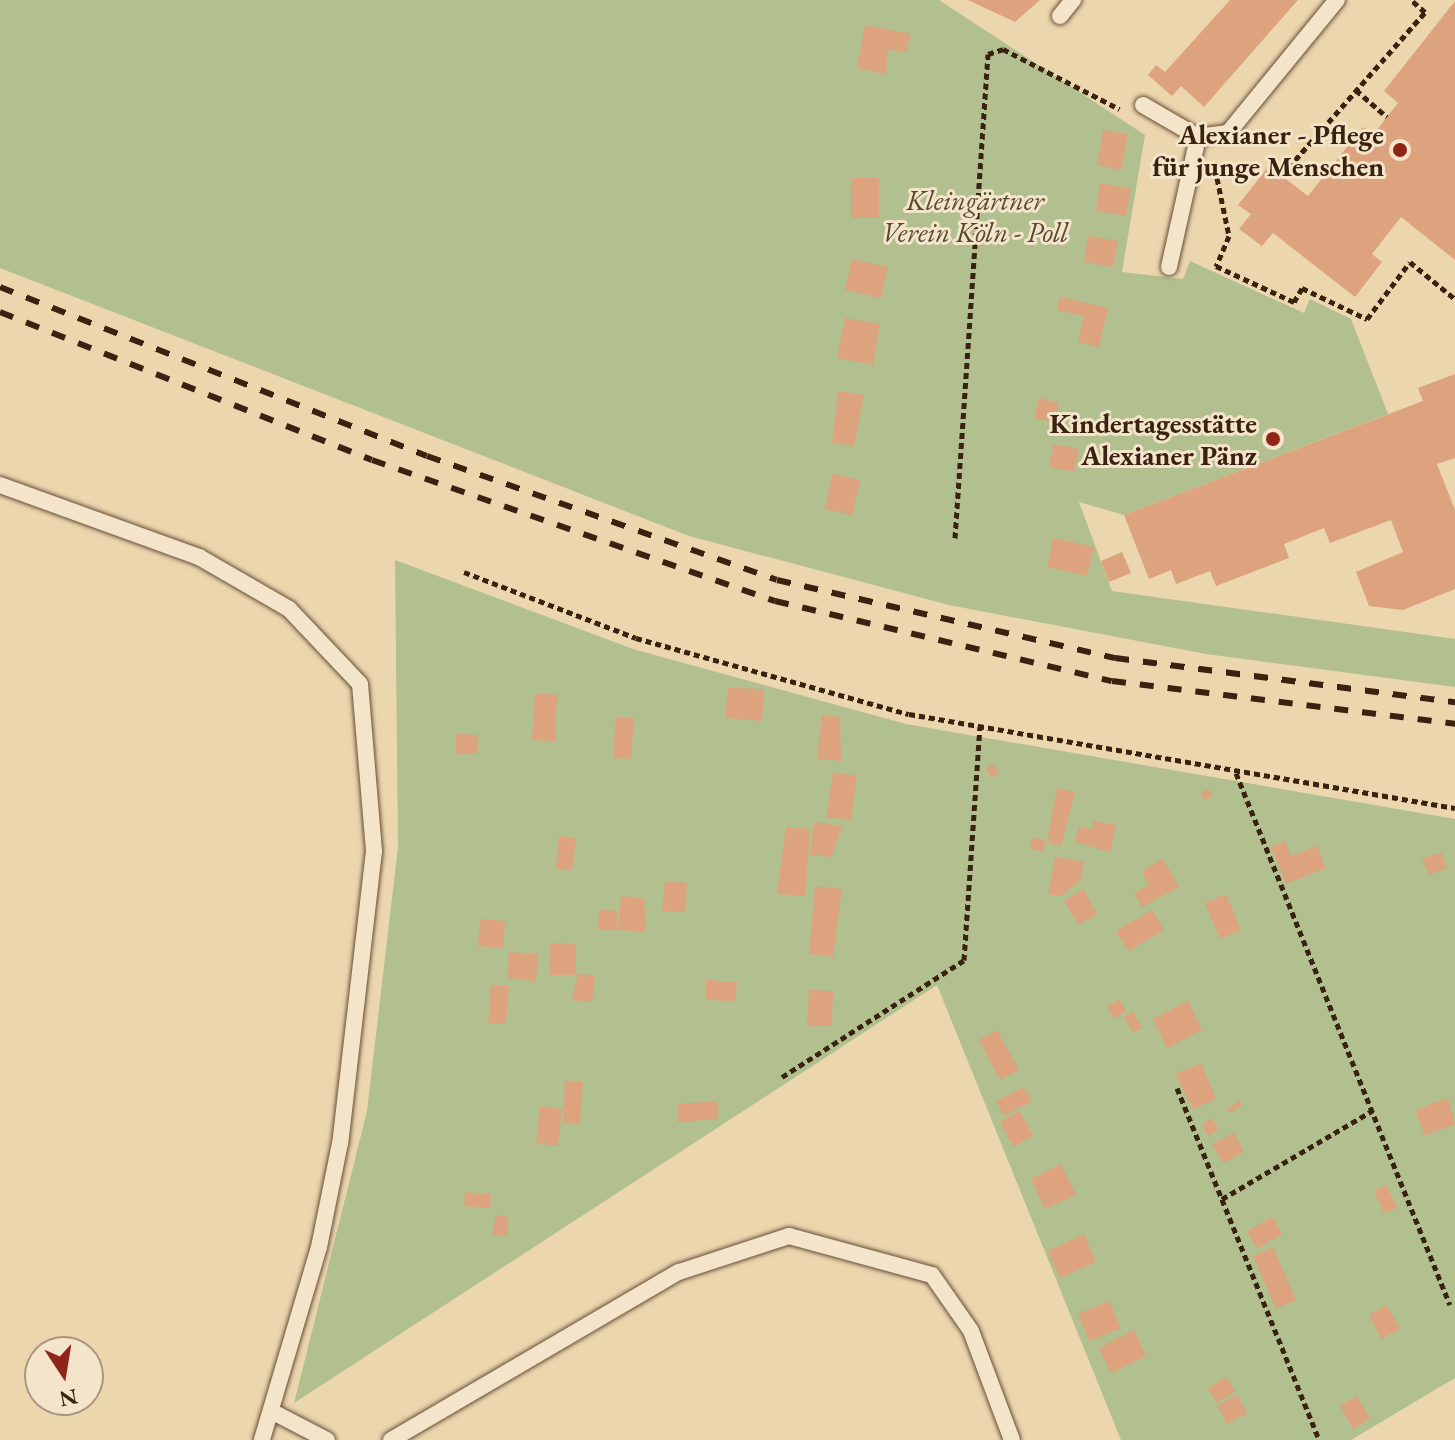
<!DOCTYPE html>
<meta charset="utf-8">
<style>
body{margin:0}
#map{position:relative;width:1455px;height:1440px;overflow:hidden;background:#ecd6ae;font-family:"EB Garamond",serif}
div>[style]{position:absolute}
.green>*{inset:0;background:#b2bf8f}
.building>*{inset:0;background:#dca37e}
.path>*{height:5px;margin-top:-2.5px;transform-origin:0;background:repeating-linear-gradient(90deg,#39220f 0 6px,transparent 0 10px)}
.roads{filter:drop-shadow(0 0 2px #664f37) drop-shadow(0 0 2px #664f37)}
.lane>*{height:16px;margin:-8px;padding:0 8px;transform-origin:8px;border-radius:8px;background:#f3e4ca}
.rail>*{height:6px;margin-top:-3px;transform-origin:0;background:repeating-linear-gradient(90deg,#39220f 0 14px,transparent 0 28px)}
.dots>*{width:22px;height:22px;translate:-50% -50%;box-sizing:border-box;border:4px solid #f3e4ca;border-radius:50%}
span{translate:-50% -50%;white-space:nowrap;text-align:center;line-height:1.15;-webkit-text-stroke:6px #f3e4ca;paint-order:stroke}
.poi-label{font-size:28px;color:#39220f;font-weight:700}
.right{translate:-100% -50%;text-align:right}
.park-label{font-size:28px;color:#57492f;font-style:italic}
.north{position:absolute;left:24px;top:1336px;width:80px;height:80px;box-sizing:border-box;background:#f3e4ca;border:2px solid #a9967f;border-radius:50%;rotate:168deg;font-size:22px;font-weight:700;line-height:32px;text-align:center;color:#39220f}
.north::after{content:'';display:block;margin:auto;width:28px;height:36px;background:#8f2418;clip-path:polygon(50% 0,100% 100%,50% 72%,0 100%)}
</style>
<div id="map">
<div class="green">
<i style="clip-path:polygon(0 0,939px 0,1145px 135px,1122px 272px,1183px 279px,1190px 261px,1304px 313px,1310px 299px,1351px 319px,1388px 414px,1124px 515px,1079px 502px,1112px 591px,1455px 639px,1455px 687px,1206px 654px,949px 605px,689px 536px,0 268px)"></i>
<i style="clip-path:polygon(395px 560px,633px 649px,906px 724px,1455px 819px,1455px 1378px,1351px 1440px,1121px 1440px,937px 985px,294px 1403px,367px 1111px,398px 847px)"></i>
</div>
<div class="building">
<i style="clip-path:polygon(968px 0,1040px 0,1015px 22px)"></i>
<i style="clip-path:polygon(1230px 0,1298px 0,1204px 107px,1181px 86px,1172px 96px,1148px 75px,1156px 65px,1165px 72px)"></i>
<i style="clip-path:polygon(1455px 1px,1455px 260px,1401px 217px,1372px 254px,1382px 262px,1355px 297px,1273px 233px,1262px 246px,1239px 229px,1251px 214px,1238px 205px,1269px 166px,1308px 196px,1363px 127px,1373px 135px,1398px 103px,1384px 91px)"></i>
<i style="clip-path:polygon(865px 25px,910px 34px,906px 53px,888px 49px,886px 74px,857px 68px)"></i>
<i style="clip-path:polygon(1103px 130px,1128px 134px,1121px 170px,1097px 165px)"></i>
<i style="clip-path:polygon(851px 178px,879px 178px,879px 218px,851px 218px)"></i>
<i style="clip-path:polygon(1100px 183px,1131px 189px,1126px 216px,1096px 211px)"></i>
<i style="clip-path:polygon(1088px 236px,1118px 241px,1113px 267px,1084px 262px)"></i>
<i style="clip-path:polygon(852px 259px,888px 267px,881px 298px,845px 290px)"></i>
<i style="clip-path:polygon(1060px 297px,1108px 308px,1099px 347px,1078px 342px,1084px 316px,1057px 310px)"></i>
<i style="clip-path:polygon(845px 318px,880px 324px,873px 365px,837px 358px)"></i>
<i style="clip-path:polygon(1455px 374px,1455px 458px,1437px 464px,1455px 510px,1455px 589px,1403px 610px,1369px 606px,1356px 572px,1403px 552px,1391px 520px,1330px 543px,1324px 528px,1284px 544px,1289px 558px,1216px 586px,1210px 571px,1176px 584px,1171px 570px,1149px 579px,1124px 515px,1423px 401px,1418px 388px)"></i>
<i style="clip-path:polygon(838px 391px,864px 395px,854px 446px,832px 443px)"></i>
<i style="clip-path:polygon(1039px 398px,1059px 403px,1054px 422px,1034px 418px)"></i>
<i style="clip-path:polygon(1054px 444px,1079px 449px,1074px 472px,1049px 467px)"></i>
<i style="clip-path:polygon(832px 474px,860px 480px,852px 515px,825px 509px)"></i>
<i style="clip-path:polygon(1053px 538px,1094px 547px,1087px 576px,1047px 567px)"></i>
<i style="clip-path:polygon(1122px 552px,1131px 573px,1109px 582px,1101px 561px)"></i>
<i style="clip-path:polygon(728px 688px,764px 689px,762px 721px,725px 718px)"></i>
<i style="clip-path:polygon(535px 693px,557px 695px,555px 741px,532px 740px)"></i>
<i style="clip-path:polygon(822px 715px,840px 717px,841px 761px,817px 759px)"></i>
<i style="clip-path:polygon(616px 717px,634px 718px,631px 759px,613px 758px)"></i>
<i style="clip-path:polygon(456px 734px,478px 735px,477px 754px,456px 753px)"></i>
<i style="clip-path:polygon(992px 764px,999px 772px,992px 778px,986px 769px)"></i>
<i style="clip-path:polygon(833px 772px,857px 776px,851px 820px,826px 817px)"></i>
<i style="clip-path:polygon(1057px 788px,1075px 792px,1061px 846px,1050px 844px,1048px 835px)"></i>
<i style="clip-path:polygon(1209px 789px,1212px 796px,1204px 800px,1201px 792px)"></i>
<i style="clip-path:polygon(1094px 821px,1116px 825px,1110px 852px,1075px 842px,1079px 827px,1092px 829px)"></i>
<i style="clip-path:polygon(814px 822px,842px 826px,831px 857px,810px 855px)"></i>
<i style="clip-path:polygon(786px 827px,810px 829px,805px 896px,777px 894px)"></i>
<i style="clip-path:polygon(559px 836px,576px 838px,572px 871px,556px 868px)"></i>
<i style="clip-path:polygon(1032px 838px,1045px 840px,1044px 851px,1030px 849px)"></i>
<i style="clip-path:polygon(1285px 841px,1291px 856px,1317px 846px,1326px 868px,1286px 884px,1271px 847px)"></i>
<i style="clip-path:polygon(1441px 852px,1447px 868px,1429px 875px,1422px 859px)"></i>
<i style="clip-path:polygon(1055px 857px,1084px 862px,1080px 881px,1061px 896px,1048px 894px)"></i>
<i style="clip-path:polygon(1163px 859px,1179px 887px,1142px 907px,1134px 893px,1149px 885px,1142px 871px)"></i>
<i style="clip-path:polygon(665px 881px,687px 883px,685px 912px,662px 911px)"></i>
<i style="clip-path:polygon(815px 886px,842px 889px,833px 957px,809px 954px)"></i>
<i style="clip-path:polygon(1083px 889px,1097px 914px,1079px 925px,1064px 901px)"></i>
<i style="clip-path:polygon(1226px 894px,1241px 930px,1220px 939px,1205px 903px)"></i>
<i style="clip-path:polygon(621px 896px,644px 898px,646px 932px,618px 930px)"></i>
<i style="clip-path:polygon(599px 910px,618px 911px,617px 930px,598px 929px)"></i>
<i style="clip-path:polygon(1152px 910px,1164px 930px,1128px 951px,1116px 931px)"></i>
<i style="clip-path:polygon(480px 919px,505px 921px,503px 948px,478px 946px)"></i>
<i style="clip-path:polygon(550px 943px,576px 944px,576px 975px,549px 975px)"></i>
<i style="clip-path:polygon(509px 952px,538px 954px,536px 981px,507px 978px)"></i>
<i style="clip-path:polygon(578px 974px,595px 975px,592px 1002px,572px 1000px)"></i>
<i style="clip-path:polygon(706px 980px,737px 982px,735px 1001px,705px 1000px)"></i>
<i style="clip-path:polygon(491px 985px,509px 986px,506px 1024px,488px 1023px)"></i>
<i style="clip-path:polygon(809px 990px,833px 991px,832px 1026px,807px 1025px)"></i>
<i style="clip-path:polygon(1119px 999px,1126px 1011px,1114px 1019px,1107px 1007px)"></i>
<i style="clip-path:polygon(1188px 1001px,1202px 1030px,1167px 1048px,1153px 1019px)"></i>
<i style="clip-path:polygon(1133px 1012px,1142px 1028px,1133px 1033px,1124px 1017px)"></i>
<i style="clip-path:polygon(997px 1030px,1019px 1070px,1000px 1080px,979px 1040px)"></i>
<i style="clip-path:polygon(1201px 1063px,1216px 1099px,1193px 1109px,1175px 1074px)"></i>
<i style="clip-path:polygon(565px 1081px,583px 1082px,580px 1124px,563px 1123px)"></i>
<i style="clip-path:polygon(1024px 1087px,1032px 1101px,1004px 1116px,996px 1101px)"></i>
<i style="clip-path:polygon(1448px 1098px,1455px 1124px,1425px 1136px,1415px 1110px)"></i>
<i style="clip-path:polygon(718px 1101px,718px 1119px,677px 1122px,677px 1104px)"></i>
<i style="clip-path:polygon(1240px 1101px,1242px 1106px,1229px 1113px,1227px 1108px)"></i>
<i style="clip-path:polygon(540px 1106px,562px 1109px,558px 1146px,536px 1143px)"></i>
<i style="clip-path:polygon(1020px 1111px,1033px 1136px,1013px 1147px,1000px 1122px)"></i>
<i style="clip-path:polygon(1212px 1118px,1218px 1130px,1208px 1136px,1202px 1124px)"></i>
<i style="clip-path:polygon(1234px 1133px,1244px 1152px,1223px 1163px,1212px 1144px)"></i>
<i style="clip-path:polygon(1061px 1164px,1076px 1195px,1045px 1209px,1031px 1179px)"></i>
<i style="clip-path:polygon(1386px 1185px,1397px 1208px,1384px 1213px,1374px 1191px)"></i>
<i style="clip-path:polygon(465px 1192px,491px 1194px,490px 1208px,464px 1206px)"></i>
<i style="clip-path:polygon(496px 1215px,509px 1217px,506px 1236px,492px 1234px)"></i>
<i style="clip-path:polygon(1273px 1217px,1282px 1234px,1257px 1249px,1247px 1231px)"></i>
<i style="clip-path:polygon(1084px 1234px,1096px 1262px,1060px 1278px,1048px 1251px)"></i>
<i style="clip-path:polygon(1273px 1247px,1296px 1300px,1276px 1309px,1253px 1256px)"></i>
<i style="clip-path:polygon(1109px 1301px,1121px 1328px,1089px 1341px,1078px 1314px)"></i>
<i style="clip-path:polygon(1387px 1305px,1400px 1329px,1381px 1339px,1369px 1315px)"></i>
<i style="clip-path:polygon(1134px 1330px,1146px 1356px,1111px 1373px,1099px 1348px)"></i>
<i style="clip-path:polygon(1226px 1377px,1235px 1392px,1216px 1403px,1208px 1388px)"></i>
<i style="clip-path:polygon(1237px 1395px,1247px 1413px,1227px 1424px,1217px 1406px)"></i>
<i style="clip-path:polygon(1357px 1396px,1370px 1419px,1353px 1429px,1340px 1406px)"></i>
</div>
<div class="path">
<i style="left:1356px;top:90px;width:41px;rotate:41.1deg"></i>
<i style="left:1282px;top:175px;width:217px;rotate:-48.7deg"></i>
<i style="left:1425px;top:12px;width:18px;rotate:-139deg"></i>
<i style="left:1217px;top:178px;width:59px;rotate:78.3deg"></i>
<i style="left:1229px;top:236px;width:33px;rotate:113deg"></i>
<i style="left:1216px;top:266px;width:86px;rotate:24.8deg"></i>
<i style="left:1294px;top:302px;width:16px;rotate:-60deg"></i>
<i style="left:1302px;top:288px;width:72px;rotate:25.5deg"></i>
<i style="left:1367px;top:319px;width:71px;rotate:-53deg"></i>
<i style="left:1410px;top:262px;width:58px;rotate:39.4deg"></i>
<i style="left:955px;top:538px;width:485px;rotate:-86.1deg"></i>
<i style="left:988px;top:54px;width:16px;rotate:-18deg"></i>
<i style="left:1003px;top:49px;width:131px;rotate:27.3deg"></i>
<i style="left:464px;top:572px;width:184px;rotate:21deg"></i>
<i style="left:636px;top:638px;width:283px;rotate:15.6deg"></i>
<i style="left:909px;top:714px;width:554px;rotate:9.77deg"></i>
<i style="left:1236px;top:773px;width:573px;rotate:68.09deg"></i>
<i style="left:782px;top:1077px;width:216px;rotate:-32.7deg"></i>
<i style="left:964px;top:960px;width:234px;rotate:-86.1deg"></i>
<i style="left:1177px;top:1088px;width:380px;rotate:68deg"></i>
<i style="left:1222px;top:1199px;width:174px;rotate:-30.4deg"></i>
</div>
<div class="roads">
<div class="lane">
<i style="left:1060px;top:16px;width:21px;rotate:-51deg"></i>
<i style="left:1143px;top:105px;width:64px;rotate:30.2deg"></i>
<i style="left:1198px;top:137px;width:30px;rotate:-8deg"></i>
<i style="left:1228px;top:133px;width:172px;rotate:-50.7deg"></i>
<i style="left:1169px;top:267px;width:133px;rotate:-77.4deg"></i>
<i style="left:0;top:485px;width:212px;rotate:19.9deg"></i>
<i style="left:199px;top:557px;width:104px;rotate:30deg"></i>
<i style="left:289px;top:609px;width:103px;rotate:46.6deg"></i>
<i style="left:360px;top:684px;width:168px;rotate:85.2deg"></i>
<i style="left:374px;top:851px;width:294px;rotate:96.6deg"></i>
<i style="left:340px;top:1143px;width:106px;rotate:101.4deg"></i>
<i style="left:319px;top:1247px;width:201px;rotate:106.5deg"></i>
<i style="left:271px;top:1411px;width:63px;rotate:27.4deg"></i>
<i style="left:391px;top:1440px;width:333px;rotate:-30.3deg"></i>
<i style="left:679px;top:1272px;width:116px;rotate:-18.1deg"></i>
<i style="left:789px;top:1236px;width:148px;rotate:15.3deg"></i>
<i style="left:932px;top:1275px;width:68px;rotate:55.1deg"></i>
<i style="left:971px;top:1331px;width:116px;rotate:69.4deg"></i>
</div>
</div>
<div class="rail">
<i style="left:0;top:287px;width:459px;rotate:21.6deg"></i>
<i style="left:427px;top:456px;width:371px;rotate:19.5deg"></i>
<i style="left:777px;top:580px;width:347px;rotate:13deg"></i>
<i style="left:1115px;top:658px;width:343px;rotate:7.4deg"></i>
<i style="left:0;top:312px;width:400px;rotate:21.7deg"></i>
<i style="left:372px;top:460px;width:427px;rotate:19.3deg"></i>
<i style="left:775px;top:601px;width:346px;rotate:13.4deg"></i>
<i style="left:1112px;top:681px;width:346px;rotate:7.1deg"></i>
</div>
<div class="dots">
<i style="left:1400px;top:150px;background:#8f2418"></i>
<i style="left:1273px;top:439px;background:#8f2418"></i>
</div>
<div class="poi-label">
<span class="right" style="left:1384px;top:150px">Alexianer - Pflege<br>für junge Menschen</span>
<span class="right" style="left:1257px;top:439px">Kindertagesstätte<br>Alexianer Pänz</span>
</div>
<div class="park-label">
<span style="left:975px;top:216px">Kleingärtner<br>Verein Köln - Poll</span>
</div>
<div class="north">N</div>
</div>
